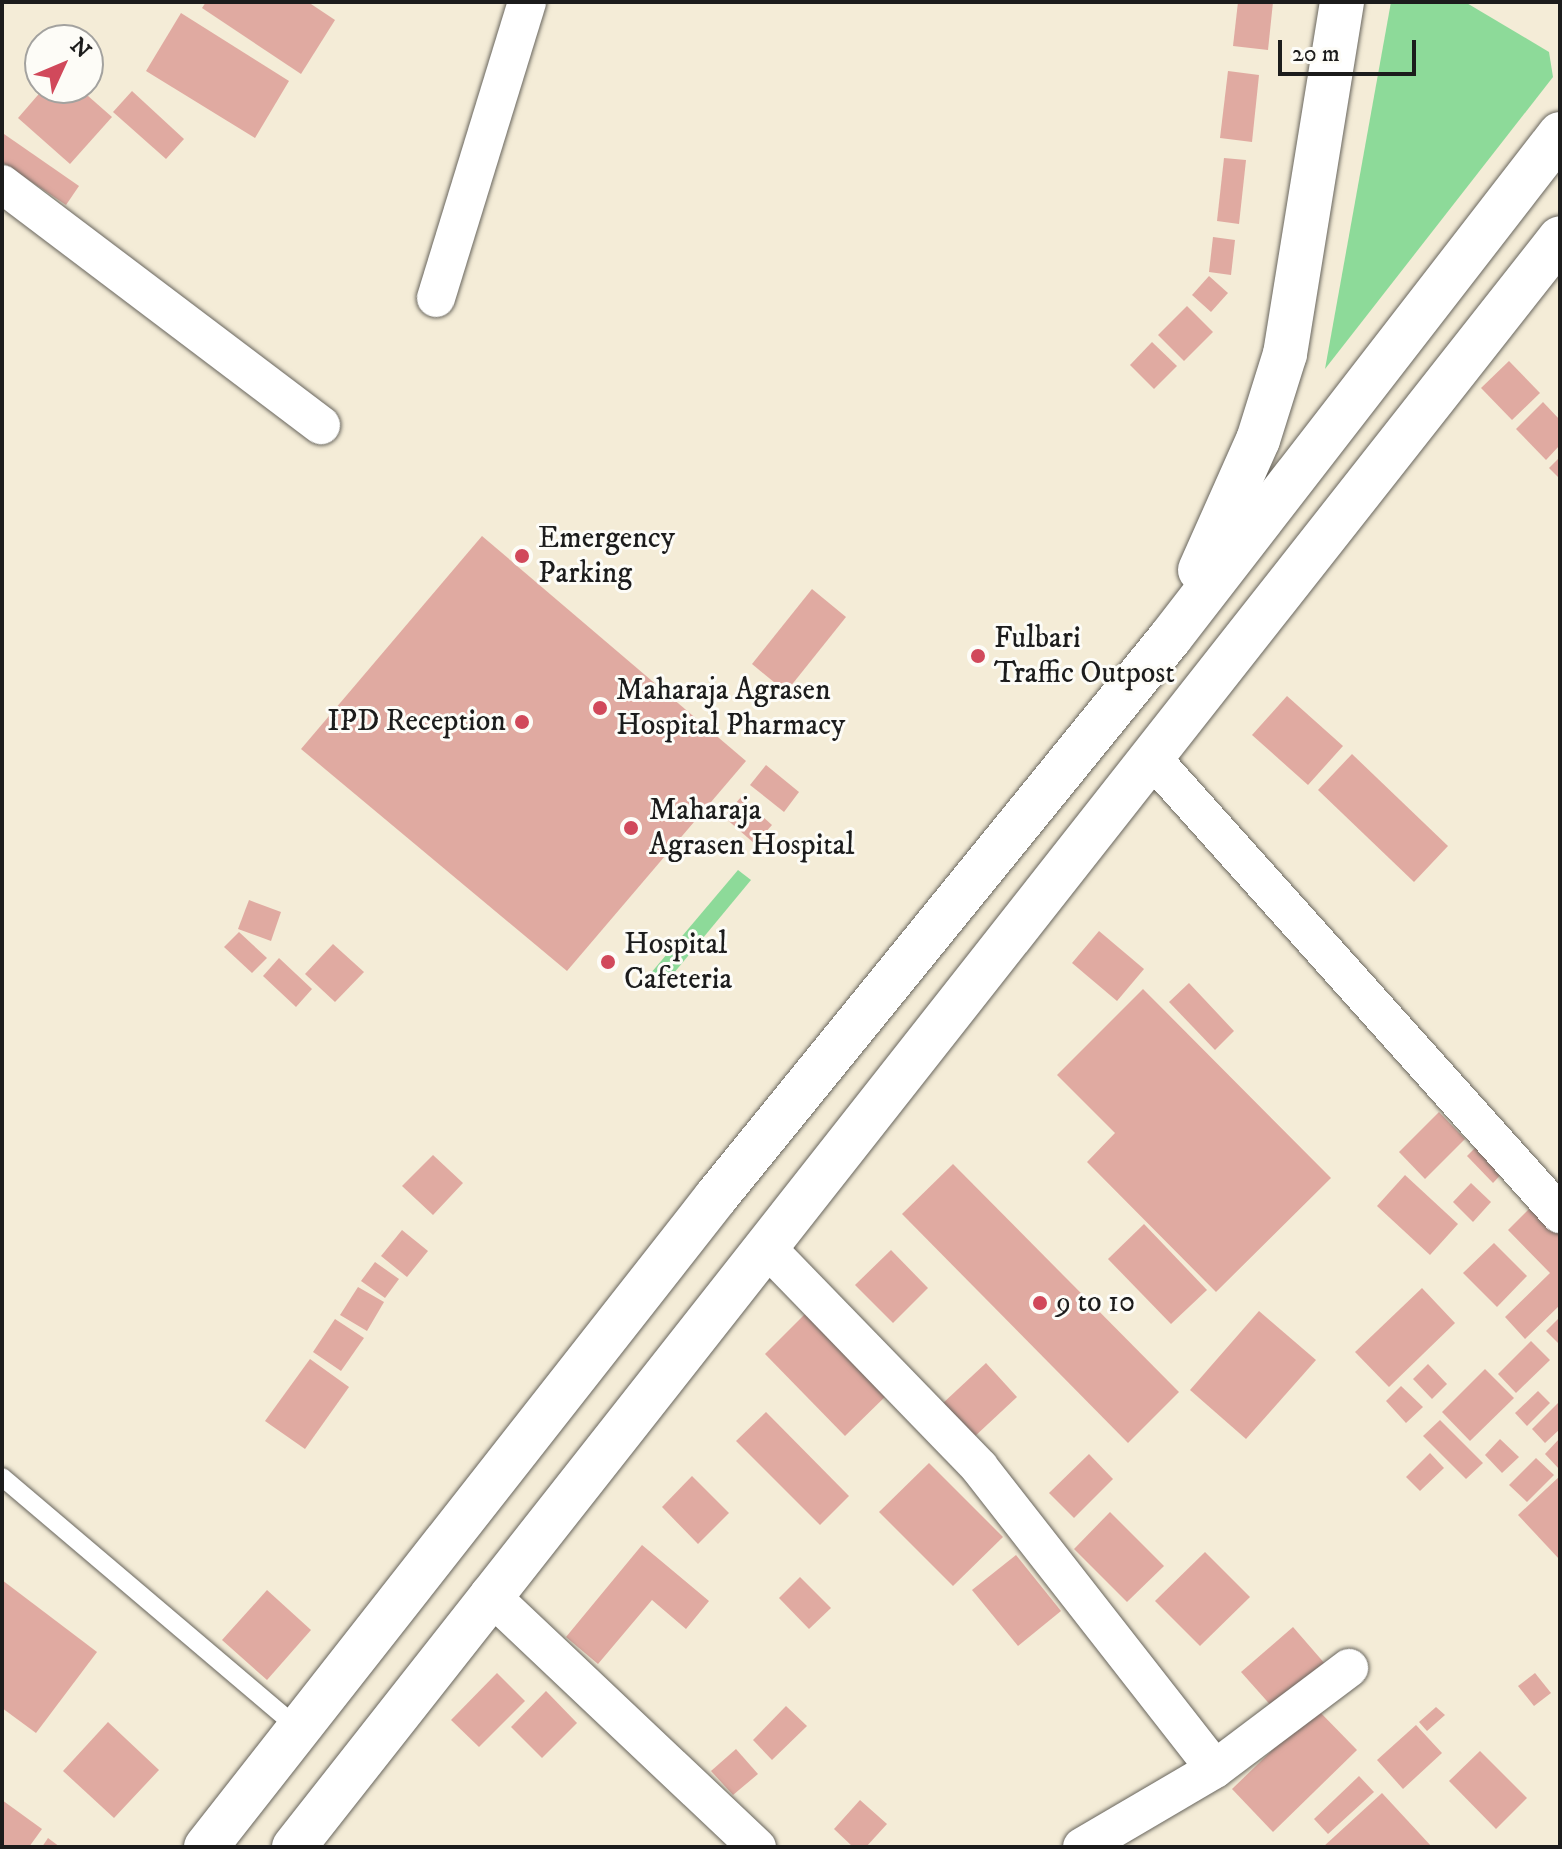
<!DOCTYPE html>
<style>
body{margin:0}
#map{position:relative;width:1562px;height:1849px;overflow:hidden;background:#f4ecd7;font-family:"IM FELL DW Pica",serif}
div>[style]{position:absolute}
.green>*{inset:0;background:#8dda99}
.building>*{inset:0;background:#e0aaa1}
.roads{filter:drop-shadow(0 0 2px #68655d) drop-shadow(0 0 2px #68655d)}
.lane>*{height:18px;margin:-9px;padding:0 9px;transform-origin:9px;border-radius:9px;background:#fff}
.street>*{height:38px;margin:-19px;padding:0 19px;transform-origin:19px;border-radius:19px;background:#fff}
.highway>*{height:44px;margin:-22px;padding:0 22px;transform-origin:22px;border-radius:22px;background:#fff}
.dots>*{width:22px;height:22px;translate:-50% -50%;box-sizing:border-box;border:4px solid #fdfcf7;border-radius:50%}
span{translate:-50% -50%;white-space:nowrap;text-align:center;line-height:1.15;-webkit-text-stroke:6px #fdfcf7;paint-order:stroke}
.poi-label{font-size:30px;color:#1c1c1c}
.left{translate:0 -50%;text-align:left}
.right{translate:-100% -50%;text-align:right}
.frame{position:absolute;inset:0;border:4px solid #1c1c1c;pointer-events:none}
.north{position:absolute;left:24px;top:24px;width:80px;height:80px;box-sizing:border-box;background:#fdfcf7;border:2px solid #a3a29f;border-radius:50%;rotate:46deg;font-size:22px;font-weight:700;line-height:32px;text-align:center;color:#1c1c1c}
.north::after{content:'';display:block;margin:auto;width:28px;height:36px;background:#d1495b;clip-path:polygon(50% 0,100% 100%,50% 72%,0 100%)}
.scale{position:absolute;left:1278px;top:40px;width:138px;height:36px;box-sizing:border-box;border:4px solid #1c1c1c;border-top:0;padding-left:10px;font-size:24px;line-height:28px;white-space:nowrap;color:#1c1c1c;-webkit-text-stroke:6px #fdfcf7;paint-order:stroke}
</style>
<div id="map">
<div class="green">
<i style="clip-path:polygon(1391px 2px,1465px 2px,1549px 52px,1553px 77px,1325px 369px)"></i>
<i style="clip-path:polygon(738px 870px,751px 880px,659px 991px,645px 980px)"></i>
</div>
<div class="building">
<i style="clip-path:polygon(206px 2px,308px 2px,335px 20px,301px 74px,202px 8px)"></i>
<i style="clip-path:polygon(1238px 2px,1273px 2px,1268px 50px,1233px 46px)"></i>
<i style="clip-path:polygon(181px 13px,289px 81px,255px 138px,146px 71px)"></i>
<i style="clip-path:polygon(1228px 71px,1259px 75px,1252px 142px,1220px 138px)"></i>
<i style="clip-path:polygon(44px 88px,79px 88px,112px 117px,70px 164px,18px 118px)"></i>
<i style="clip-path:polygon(132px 91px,184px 139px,166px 159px,113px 112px)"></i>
<i style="clip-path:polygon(4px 134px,79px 186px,66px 205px,2px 162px)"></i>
<i style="clip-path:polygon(1224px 158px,1246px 160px,1239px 224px,1217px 221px)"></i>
<i style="clip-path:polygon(1213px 237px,1235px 240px,1231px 275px,1209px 272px)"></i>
<i style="clip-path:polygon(1209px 276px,1228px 293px,1211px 312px,1192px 295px)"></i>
<i style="clip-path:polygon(1187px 306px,1213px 332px,1184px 361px,1158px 335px)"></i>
<i style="clip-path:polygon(1152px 342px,1177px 366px,1154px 389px,1130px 365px)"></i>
<i style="clip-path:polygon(1509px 361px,1540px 393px,1512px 420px,1481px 388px)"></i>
<i style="clip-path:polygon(1543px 402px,1560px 420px,1560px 445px,1546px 460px,1516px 429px)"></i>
<i style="clip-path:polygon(1560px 457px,1560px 479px,1549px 468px)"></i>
<i style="clip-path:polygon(482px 536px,746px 761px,567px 971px,301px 749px)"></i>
<i style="clip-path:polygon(812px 589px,846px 617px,786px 692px,752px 664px)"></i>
<i style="clip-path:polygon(1287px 696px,1343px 746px,1308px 785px,1252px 735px)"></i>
<i style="clip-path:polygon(1352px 754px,1448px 846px,1414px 882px,1318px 790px)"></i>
<i style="clip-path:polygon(766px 765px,799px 792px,784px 812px,750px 785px)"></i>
<i style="clip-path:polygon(741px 797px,772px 825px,755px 844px,724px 817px)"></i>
<i style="clip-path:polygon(249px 900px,281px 912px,271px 941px,238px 929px)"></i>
<i style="clip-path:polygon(1099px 931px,1144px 969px,1117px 1001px,1072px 963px)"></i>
<i style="clip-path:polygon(239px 932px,267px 958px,252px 973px,224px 947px)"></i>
<i style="clip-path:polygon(333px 944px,364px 972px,335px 1002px,305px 974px)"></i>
<i style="clip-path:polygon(279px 958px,312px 989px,296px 1007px,263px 976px)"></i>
<i style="clip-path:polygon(1189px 983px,1234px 1031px,1215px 1050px,1169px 1002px)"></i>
<i style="clip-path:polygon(1143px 989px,1331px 1178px,1216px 1292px,1087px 1162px,1115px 1133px,1057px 1075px)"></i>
<i style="clip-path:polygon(1439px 1112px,1465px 1139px,1425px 1179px,1399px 1152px)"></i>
<i style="clip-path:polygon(1480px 1143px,1506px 1169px,1493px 1183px,1467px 1156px)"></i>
<i style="clip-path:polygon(433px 1155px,463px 1183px,433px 1215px,402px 1186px)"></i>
<i style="clip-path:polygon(953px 1164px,1179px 1392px,1128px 1443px,902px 1214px)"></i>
<i style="clip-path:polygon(1405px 1175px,1458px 1224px,1430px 1255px,1377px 1206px)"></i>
<i style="clip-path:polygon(1471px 1183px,1491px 1202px,1473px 1222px,1453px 1202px)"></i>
<i style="clip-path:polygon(1533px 1205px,1560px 1233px,1560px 1305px,1525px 1339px,1505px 1317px,1550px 1273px,1508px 1230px)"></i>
<i style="clip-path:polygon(1144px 1224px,1207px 1290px,1171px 1324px,1108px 1259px)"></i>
<i style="clip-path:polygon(402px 1230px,428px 1251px,407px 1277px,381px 1256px)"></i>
<i style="clip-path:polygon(1494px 1243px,1527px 1276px,1497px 1307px,1463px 1273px)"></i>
<i style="clip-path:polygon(891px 1250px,928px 1288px,893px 1323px,855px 1285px)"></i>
<i style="clip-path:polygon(375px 1262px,399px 1279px,385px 1298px,361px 1281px)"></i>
<i style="clip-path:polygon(358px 1287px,384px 1302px,367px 1331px,340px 1315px)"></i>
<i style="clip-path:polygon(1422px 1288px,1455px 1323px,1389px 1387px,1355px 1352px)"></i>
<i style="clip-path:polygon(811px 1308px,892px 1390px,845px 1436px,765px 1354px)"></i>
<i style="clip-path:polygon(1259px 1311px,1316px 1360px,1246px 1439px,1190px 1390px)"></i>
<i style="clip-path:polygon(1560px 1317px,1560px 1345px,1546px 1331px)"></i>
<i style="clip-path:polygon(335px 1319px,364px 1338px,341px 1371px,313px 1352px)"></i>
<i style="clip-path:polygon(1531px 1341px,1550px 1360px,1516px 1393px,1498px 1374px)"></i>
<i style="clip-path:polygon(310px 1359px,349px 1387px,305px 1449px,265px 1421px)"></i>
<i style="clip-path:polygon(986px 1363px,1017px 1397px,973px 1438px,942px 1404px)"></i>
<i style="clip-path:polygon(1428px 1364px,1447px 1384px,1432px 1399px,1413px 1379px)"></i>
<i style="clip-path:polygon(1485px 1369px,1514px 1398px,1470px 1441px,1442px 1412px)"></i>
<i style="clip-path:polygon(1401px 1386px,1423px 1407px,1406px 1423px,1386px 1401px)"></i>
<i style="clip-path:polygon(1538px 1391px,1550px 1403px,1527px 1426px,1515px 1413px)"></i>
<i style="clip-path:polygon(1558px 1403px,1560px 1429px,1545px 1443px,1532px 1429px)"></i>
<i style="clip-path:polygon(766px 1412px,849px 1496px,820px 1525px,736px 1441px)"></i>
<i style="clip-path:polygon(1440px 1420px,1483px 1463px,1466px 1479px,1423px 1436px)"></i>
<i style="clip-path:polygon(1560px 1438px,1560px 1470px,1545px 1454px)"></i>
<i style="clip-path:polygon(1500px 1439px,1519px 1457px,1502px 1473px,1485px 1455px)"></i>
<i style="clip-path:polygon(1430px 1453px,1444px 1468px,1420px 1491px,1406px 1477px)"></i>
<i style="clip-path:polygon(1089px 1454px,1113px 1479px,1074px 1518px,1049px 1493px)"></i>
<i style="clip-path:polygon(1536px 1458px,1554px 1475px,1527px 1502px,1509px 1485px)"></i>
<i style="clip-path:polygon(929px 1463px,1003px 1537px,953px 1586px,879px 1512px)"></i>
<i style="clip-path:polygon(692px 1476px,729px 1513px,698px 1544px,662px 1507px)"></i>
<i style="clip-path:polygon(1560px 1476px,1560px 1560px,1518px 1515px)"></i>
<i style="clip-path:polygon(1110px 1512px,1164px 1566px,1127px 1602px,1074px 1549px)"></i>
<i style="clip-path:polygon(642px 1545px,709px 1601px,686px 1629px,652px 1600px,598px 1664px,566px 1637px)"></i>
<i style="clip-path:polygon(1205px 1552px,1250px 1597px,1200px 1646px,1155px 1601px)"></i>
<i style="clip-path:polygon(1016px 1555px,1061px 1611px,1018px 1646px,972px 1590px)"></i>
<i style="clip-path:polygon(800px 1577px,831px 1608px,809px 1629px,779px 1598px)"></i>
<i style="clip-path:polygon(2px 1580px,97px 1652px,36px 1733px,2px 1708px)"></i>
<i style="clip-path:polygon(267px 1590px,311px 1630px,267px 1680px,222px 1640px)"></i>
<i style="clip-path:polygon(1293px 1627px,1326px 1665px,1275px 1710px,1241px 1672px)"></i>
<i style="clip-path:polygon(497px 1673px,525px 1701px,479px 1747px,451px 1720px)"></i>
<i style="clip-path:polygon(1535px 1673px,1551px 1693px,1534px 1706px,1518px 1686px)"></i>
<i style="clip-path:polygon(546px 1691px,577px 1723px,542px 1758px,511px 1727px)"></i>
<i style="clip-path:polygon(786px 1706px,807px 1726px,772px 1760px,753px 1740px)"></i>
<i style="clip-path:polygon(1436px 1707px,1445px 1715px,1427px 1731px,1419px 1722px)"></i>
<i style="clip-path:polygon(1316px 1708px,1357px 1750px,1273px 1832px,1232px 1789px)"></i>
<i style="clip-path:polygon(108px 1722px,159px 1770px,114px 1818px,63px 1771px)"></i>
<i style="clip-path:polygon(1416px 1725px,1442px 1753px,1403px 1789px,1377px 1760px)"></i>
<i style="clip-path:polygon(736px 1749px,758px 1774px,733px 1795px,711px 1771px)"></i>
<i style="clip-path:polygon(1480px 1751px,1527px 1798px,1496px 1829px,1449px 1781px)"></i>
<i style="clip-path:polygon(1359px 1776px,1374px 1792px,1328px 1834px,1314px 1819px)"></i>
<i style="clip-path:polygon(1382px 1793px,1432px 1847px,1323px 1847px)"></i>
<i style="clip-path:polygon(2px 1800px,42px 1829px,29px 1847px,2px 1847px)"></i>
<i style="clip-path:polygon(860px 1800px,887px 1824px,866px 1847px,853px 1847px,834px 1829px)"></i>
<i style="clip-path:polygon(48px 1838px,60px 1847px,42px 1847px)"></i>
</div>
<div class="roads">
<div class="lane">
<i style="left:2px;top:1477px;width:388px;rotate:40.3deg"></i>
</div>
<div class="street">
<i style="left:2px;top:184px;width:400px;rotate:37.1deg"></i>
<i style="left:436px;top:298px;width:310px;rotate:-72.9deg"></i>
<i style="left:1150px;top:756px;width:615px;rotate:48.17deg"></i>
<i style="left:765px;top:1246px;width:308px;rotate:45.9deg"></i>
<i style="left:979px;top:1467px;width:383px;rotate:52deg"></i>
<i style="left:489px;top:1594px;width:369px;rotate:43.4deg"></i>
<i style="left:1082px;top:1847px;width:154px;rotate:-30.4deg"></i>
<i style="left:1215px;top:1769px;width:168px;rotate:-37deg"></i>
</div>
<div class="highway">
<i style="left:1200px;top:570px;width:142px;rotate:-66deg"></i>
<i style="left:1258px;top:440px;width:90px;rotate:-72.6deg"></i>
<i style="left:1285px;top:354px;width:357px;rotate:-80.8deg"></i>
<i style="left:206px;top:1847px;width:826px;rotate:-51.88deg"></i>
<i style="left:716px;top:1197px;width:720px;rotate:-50.92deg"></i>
<i style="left:1170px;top:638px;width:637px;rotate:-52.27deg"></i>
<i style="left:294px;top:1847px;width:2047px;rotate:-51.8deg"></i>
</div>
</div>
<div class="dots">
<i style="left:522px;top:556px;background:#d1495b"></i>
<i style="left:978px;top:656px;background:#d1495b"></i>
<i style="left:600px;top:708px;background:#d1495b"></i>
<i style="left:522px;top:722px;background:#d1495b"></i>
<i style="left:631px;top:828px;background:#d1495b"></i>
<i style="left:608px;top:962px;background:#d1495b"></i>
<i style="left:1040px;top:1303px;background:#d1495b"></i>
</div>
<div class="poi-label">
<span class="left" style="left:538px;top:556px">Emergency<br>Parking</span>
<span class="left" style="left:994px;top:656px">Fulbari<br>Traffic Outpost</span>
<span class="left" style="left:616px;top:708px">Maharaja Agrasen<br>Hospital Pharmacy</span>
<span class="right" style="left:506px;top:722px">IPD Reception</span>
<span class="left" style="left:649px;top:828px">Maharaja<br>Agrasen Hospital</span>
<span class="left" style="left:624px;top:962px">Hospital<br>Cafeteria</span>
<span class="left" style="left:1056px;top:1303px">9 to 10</span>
</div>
<div class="frame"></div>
<div class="north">N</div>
<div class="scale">20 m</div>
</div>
